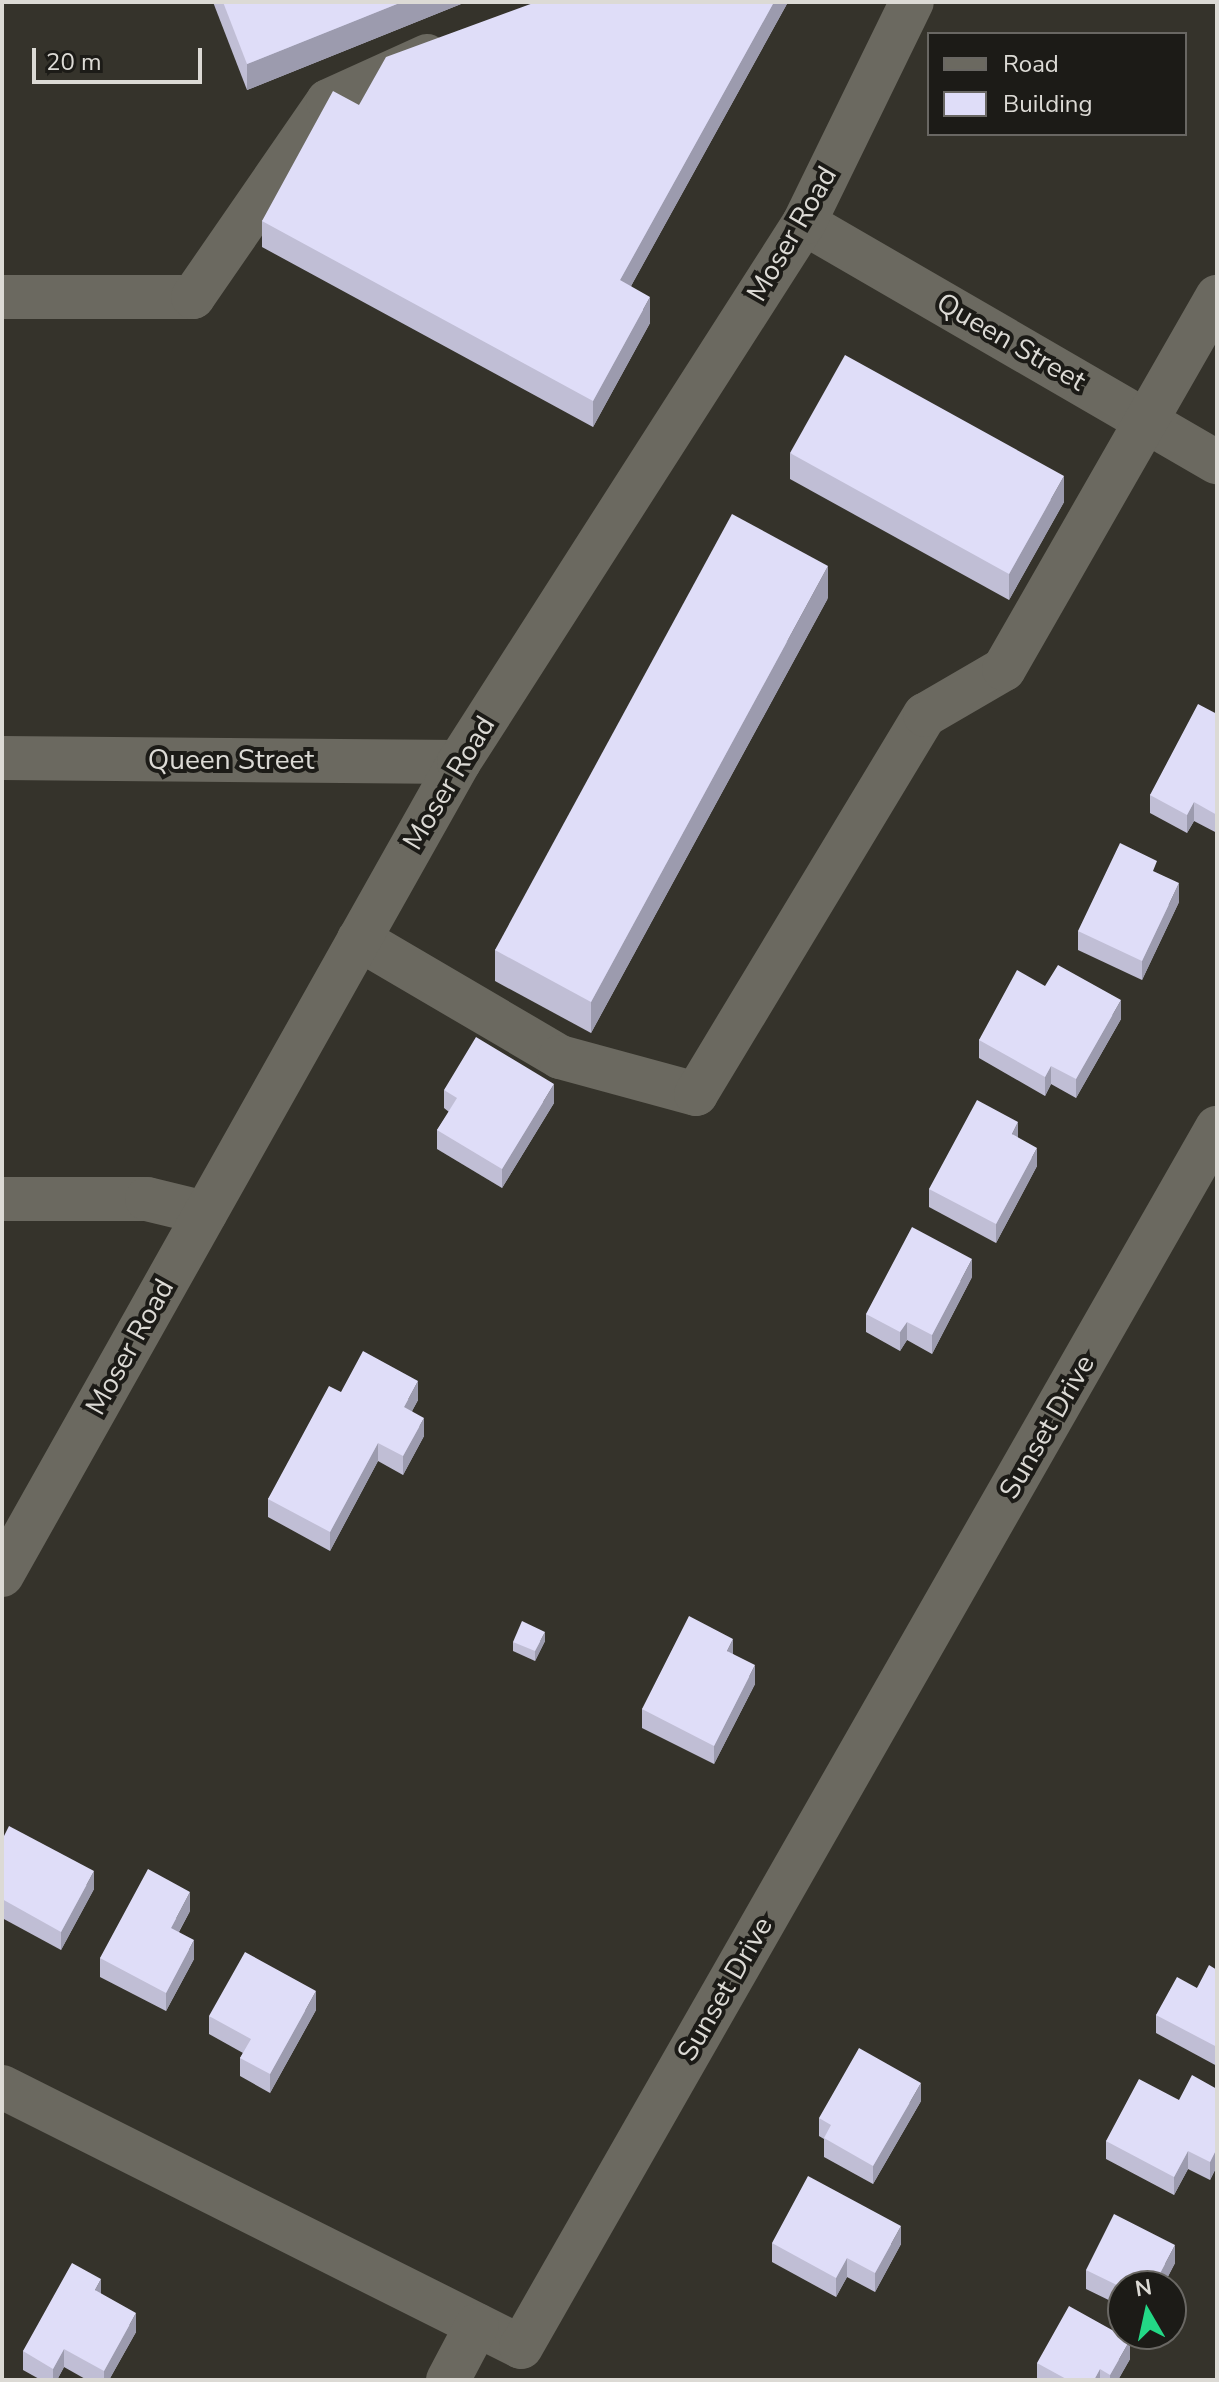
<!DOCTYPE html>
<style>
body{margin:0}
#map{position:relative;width:1219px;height:2382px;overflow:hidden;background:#35332b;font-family:"Nunito Sans",sans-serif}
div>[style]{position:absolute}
.minor>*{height:44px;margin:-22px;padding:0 22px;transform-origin:22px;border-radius:22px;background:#6b6960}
.wall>*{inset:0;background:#c0bed5}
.shaded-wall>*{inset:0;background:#9c9bae}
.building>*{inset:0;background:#dfddf8}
span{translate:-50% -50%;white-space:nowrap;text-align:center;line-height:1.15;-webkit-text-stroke:8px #1c1b17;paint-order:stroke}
.street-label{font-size:28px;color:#dcdad5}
.frame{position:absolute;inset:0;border:4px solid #dcdad5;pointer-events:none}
.legend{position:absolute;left:927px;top:32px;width:260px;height:104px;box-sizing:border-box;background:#1c1b17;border:2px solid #696763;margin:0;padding:10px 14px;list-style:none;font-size:24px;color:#dcdad5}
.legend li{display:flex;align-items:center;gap:16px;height:40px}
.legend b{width:40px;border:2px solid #696763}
.north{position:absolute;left:1107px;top:2270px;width:80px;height:80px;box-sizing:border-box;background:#1c1b17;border:2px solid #696763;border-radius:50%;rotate:351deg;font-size:22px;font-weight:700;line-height:32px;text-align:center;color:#dcdad5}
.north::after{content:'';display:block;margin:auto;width:28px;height:36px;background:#23d886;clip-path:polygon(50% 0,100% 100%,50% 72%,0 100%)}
.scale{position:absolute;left:32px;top:48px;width:170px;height:36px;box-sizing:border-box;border:4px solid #dcdad5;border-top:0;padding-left:10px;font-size:24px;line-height:28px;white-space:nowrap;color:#dcdad5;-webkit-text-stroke:6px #1c1b17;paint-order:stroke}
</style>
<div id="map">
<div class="minor">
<i style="left:804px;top:223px;width:477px;rotate:30.1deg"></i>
<i style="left:2px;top:297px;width:191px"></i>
<i style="left:193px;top:297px;width:238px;rotate:-55.4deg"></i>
<i style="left:328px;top:101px;width:109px;rotate:-24.4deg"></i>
<i style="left:2px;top:758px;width:457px;rotate:0.5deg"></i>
<i style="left:359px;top:939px;width:233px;rotate:30.4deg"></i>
<i style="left:560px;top:1057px;width:141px;rotate:15.2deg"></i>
<i style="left:696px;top:1094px;width:443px;rotate:-58.9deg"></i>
<i style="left:925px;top:715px;width:91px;rotate:-30.2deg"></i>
<i style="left:1004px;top:669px;width:429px;rotate:-60.2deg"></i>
<i style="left:2px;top:1199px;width:145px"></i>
<i style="left:147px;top:1199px;width:60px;rotate:13.6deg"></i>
<i style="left:2px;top:1575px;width:933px;rotate:-60.66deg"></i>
<i style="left:459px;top:762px;width:640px;rotate:-57.38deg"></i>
<i style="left:804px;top:223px;width:246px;rotate:-64deg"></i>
<i style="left:2px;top:2087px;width:580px;rotate:26.61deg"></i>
<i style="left:521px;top:2347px;width:1404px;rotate:-60.28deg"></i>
<i style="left:448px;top:2380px;width:62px;rotate:-62.2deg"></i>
</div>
<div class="wall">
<i style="clip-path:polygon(213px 2px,466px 2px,247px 90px)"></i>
<i style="clip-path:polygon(536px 2px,788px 2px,631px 286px,650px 323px,593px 427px,262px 247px,262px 221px,359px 105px)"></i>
<i style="clip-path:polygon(790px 453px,1064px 502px,1009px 600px,790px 479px)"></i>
<i style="clip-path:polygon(828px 598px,591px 1033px,495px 981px,495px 950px)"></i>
<i style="clip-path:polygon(1217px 662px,1217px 686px,1215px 685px,1215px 667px)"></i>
<i style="clip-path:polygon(1217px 714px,1217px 833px,1194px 821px,1187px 833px,1150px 813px,1150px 795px)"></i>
<i style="clip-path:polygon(1179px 902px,1142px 980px,1078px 950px,1078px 931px)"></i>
<i style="clip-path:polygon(1045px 986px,1121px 1019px,1076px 1098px,1051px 1084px,1045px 1096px,979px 1058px,979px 1040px)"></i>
<i style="clip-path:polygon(444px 1090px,554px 1103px,502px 1188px,437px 1149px,437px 1130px,449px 1112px,444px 1108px)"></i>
<i style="clip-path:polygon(1018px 1138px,1037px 1166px,996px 1243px,929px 1207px,929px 1189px)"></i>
<i style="clip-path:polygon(972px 1277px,932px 1354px,907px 1340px,900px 1351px,866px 1332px,866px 1314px)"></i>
<i style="clip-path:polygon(341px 1392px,418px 1400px,412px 1411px,424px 1436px,403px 1475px,378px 1461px,330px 1551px,268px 1517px,268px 1499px)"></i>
<i style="clip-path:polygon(545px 1641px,535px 1661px,513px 1651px,513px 1642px)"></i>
<i style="clip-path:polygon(733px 1654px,755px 1684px,714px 1764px,642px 1728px,642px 1709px)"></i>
<i style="clip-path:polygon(2px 1840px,94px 1889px,61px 1950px,2px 1918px)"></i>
<i style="clip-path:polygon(190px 1911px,179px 1932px,194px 1959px,166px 2011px,100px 1977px,100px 1958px)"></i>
<i style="clip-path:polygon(1217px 1970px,1217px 2066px,1156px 2033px,1156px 2015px,1197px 1988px)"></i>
<i style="clip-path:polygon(316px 2010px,270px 2093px,240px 2076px,240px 2058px,243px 2053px,209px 2034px,209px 2016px)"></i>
<i style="clip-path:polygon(1217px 2089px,1217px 2166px,1210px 2180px,1188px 2169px,1174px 2195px,1106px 2159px,1106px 2141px,1179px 2100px)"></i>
<i style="clip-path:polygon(921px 2101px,873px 2184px,824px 2157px,824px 2139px,819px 2136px,819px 2118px)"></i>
<i style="clip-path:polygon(772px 2243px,901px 2244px,875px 2292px,847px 2277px,836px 2297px,772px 2262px)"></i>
<i style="clip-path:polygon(1175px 2263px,1163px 2286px,1123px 2286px,1123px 2307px,1086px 2289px,1086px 2270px)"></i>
<i style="clip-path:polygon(101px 2294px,136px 2332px,109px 2380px,87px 2380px,64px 2367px,57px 2380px,41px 2380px,23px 2370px,23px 2351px)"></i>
<i style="clip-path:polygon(1130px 2359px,1118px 2380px,1037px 2380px,1037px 2363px)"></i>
</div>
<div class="shaded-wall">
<i style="clip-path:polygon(402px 2px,466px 2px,247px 90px,247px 64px)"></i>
<i style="clip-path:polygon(774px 2px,788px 2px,620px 306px,620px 280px)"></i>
<i style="clip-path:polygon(650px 297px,650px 323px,593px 427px,593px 401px)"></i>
<i style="clip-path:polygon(1064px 476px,1064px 502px,1009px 600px,1009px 574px)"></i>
<i style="clip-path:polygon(828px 566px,828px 598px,591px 1033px,591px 1002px)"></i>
<i style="clip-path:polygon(1194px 802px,1194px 821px,1187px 833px,1187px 815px)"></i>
<i style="clip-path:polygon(1179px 883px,1179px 902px,1142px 980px,1142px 961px)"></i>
<i style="clip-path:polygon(1121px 1000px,1121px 1019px,1076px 1098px,1076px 1079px)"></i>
<i style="clip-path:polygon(1051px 1066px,1051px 1084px,1045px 1096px,1045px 1077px)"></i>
<i style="clip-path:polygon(554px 1084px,554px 1103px,502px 1188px,502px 1169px)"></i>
<i style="clip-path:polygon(1018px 1122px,1018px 1140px,1012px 1134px)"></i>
<i style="clip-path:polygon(1037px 1148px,1037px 1166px,996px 1243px,996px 1224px)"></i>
<i style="clip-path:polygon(972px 1259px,972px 1277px,932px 1354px,932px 1335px)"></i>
<i style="clip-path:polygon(907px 1322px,907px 1340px,900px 1351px,900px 1332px)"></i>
<i style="clip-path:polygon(418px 1381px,418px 1400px,404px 1426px,404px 1407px)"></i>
<i style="clip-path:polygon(424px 1418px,424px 1436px,403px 1475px,403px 1456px)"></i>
<i style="clip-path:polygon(378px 1443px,378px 1461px,330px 1551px,330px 1532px)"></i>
<i style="clip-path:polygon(545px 1632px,545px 1641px,535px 1661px,535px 1651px)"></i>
<i style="clip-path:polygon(733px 1639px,733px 1658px,727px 1651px)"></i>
<i style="clip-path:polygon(755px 1665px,755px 1684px,714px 1764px,714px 1746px)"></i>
<i style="clip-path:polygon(94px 1871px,94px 1889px,61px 1950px,61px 1932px)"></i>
<i style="clip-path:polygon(190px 1892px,190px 1911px,171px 1946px,171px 1928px)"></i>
<i style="clip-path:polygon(194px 1940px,194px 1959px,166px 2011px,166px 1993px)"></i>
<i style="clip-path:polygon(316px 1991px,316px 2010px,270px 2093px,270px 2074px)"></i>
<i style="clip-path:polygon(921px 2083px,921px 2101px,873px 2184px,873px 2166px)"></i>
<i style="clip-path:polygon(1217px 2148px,1217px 2166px,1210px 2180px,1210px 2162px)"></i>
<i style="clip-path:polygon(1188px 2151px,1188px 2169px,1174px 2195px,1174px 2177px)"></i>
<i style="clip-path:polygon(901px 2226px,901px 2244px,875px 2292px,875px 2273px)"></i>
<i style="clip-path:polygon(1175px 2245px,1175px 2263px,1163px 2286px,1157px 2286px,1157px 2279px)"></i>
<i style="clip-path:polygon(847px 2258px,847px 2277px,836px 2297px,836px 2278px)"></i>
<i style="clip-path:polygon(101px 2279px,101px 2297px,95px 2290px)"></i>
<i style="clip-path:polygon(136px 2313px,136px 2332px,109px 2380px,104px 2380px,104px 2371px)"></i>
<i style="clip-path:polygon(1130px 2340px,1130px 2359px,1118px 2380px,1110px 2380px,1110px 2375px)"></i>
<i style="clip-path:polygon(64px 2349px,64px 2367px,57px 2380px,53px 2380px,53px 2369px)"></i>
<i style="clip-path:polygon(1100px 2369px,1100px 2380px,1094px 2380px)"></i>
</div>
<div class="building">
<i style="clip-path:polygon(223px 2px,402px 2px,247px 64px)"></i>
<i style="clip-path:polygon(536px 2px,774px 2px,620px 280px,650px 297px,593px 401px,262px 221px,333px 91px,359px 105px,386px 57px)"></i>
<i style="clip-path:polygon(845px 355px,1064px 476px,1009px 574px,790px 453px)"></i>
<i style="clip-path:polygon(732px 514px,828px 566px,591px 1002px,495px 950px)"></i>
<i style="clip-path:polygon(1198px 704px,1217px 714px,1217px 815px,1194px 802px,1187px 815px,1150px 795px)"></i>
<i style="clip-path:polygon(1120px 843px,1157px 861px,1153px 871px,1179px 883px,1142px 961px,1078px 931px)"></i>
<i style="clip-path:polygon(1058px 965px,1121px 1000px,1076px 1079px,1051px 1066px,1045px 1077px,979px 1040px,1017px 970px,1045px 986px)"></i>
<i style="clip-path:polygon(476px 1037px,554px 1084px,502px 1169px,437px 1130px,457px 1098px,444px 1090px)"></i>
<i style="clip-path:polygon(977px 1100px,1018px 1122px,1012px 1134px,1037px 1148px,996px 1224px,929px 1189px)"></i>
<i style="clip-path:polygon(912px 1227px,972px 1259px,932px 1335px,907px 1322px,900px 1332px,866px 1314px)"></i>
<i style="clip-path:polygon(363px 1351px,418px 1381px,404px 1407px,424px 1418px,403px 1456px,378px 1443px,330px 1532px,268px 1499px,329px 1386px,341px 1392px)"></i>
<i style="clip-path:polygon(689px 1616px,733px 1639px,727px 1651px,755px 1665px,714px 1746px,642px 1709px)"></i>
<i style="clip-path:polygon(522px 1621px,545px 1632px,535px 1651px,513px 1642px)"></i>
<i style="clip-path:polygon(9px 1826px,94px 1871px,61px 1932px,2px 1899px,2px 1840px)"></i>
<i style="clip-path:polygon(148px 1869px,190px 1892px,171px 1928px,194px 1940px,166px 1993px,100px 1958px)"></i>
<i style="clip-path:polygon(245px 1952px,316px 1991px,270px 2074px,240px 2058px,251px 2039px,209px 2016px)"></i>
<i style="clip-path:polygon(1209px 1965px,1217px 1970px,1217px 2047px,1156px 2015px,1177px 1977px,1197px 1988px)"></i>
<i style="clip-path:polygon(859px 2048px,921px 2083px,873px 2166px,824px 2138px,831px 2125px,819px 2118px)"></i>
<i style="clip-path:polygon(1192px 2075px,1217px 2089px,1217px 2148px,1210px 2162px,1188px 2151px,1174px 2177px,1106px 2141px,1139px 2079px,1179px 2100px)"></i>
<i style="clip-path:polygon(808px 2176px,901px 2226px,875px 2273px,847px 2258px,836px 2278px,772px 2243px)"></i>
<i style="clip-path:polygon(1114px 2214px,1175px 2245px,1157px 2279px,1144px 2277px,1139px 2286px,1123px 2286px,1123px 2288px,1086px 2270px)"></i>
<i style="clip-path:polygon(72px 2263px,101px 2279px,95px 2290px,136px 2313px,104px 2371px,64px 2349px,53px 2369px,23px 2351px)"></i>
<i style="clip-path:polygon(1069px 2306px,1130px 2340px,1110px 2375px,1100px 2369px,1094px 2380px,1068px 2380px,1037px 2363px)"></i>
</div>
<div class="street-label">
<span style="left:792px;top:234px;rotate:-60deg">Moser Road</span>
<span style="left:1011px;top:342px;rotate:30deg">Queen Street</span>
<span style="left:231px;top:760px">Queen Street</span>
<span style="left:449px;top:783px;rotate:-59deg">Moser Road</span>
<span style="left:130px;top:1347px;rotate:-61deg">Moser Road</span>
<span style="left:1047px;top:1427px;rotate:-60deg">Sunset Drive</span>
<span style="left:725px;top:1989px;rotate:-60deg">Sunset Drive</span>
</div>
<div class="frame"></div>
<ul class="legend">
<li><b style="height:10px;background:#6b6960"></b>Road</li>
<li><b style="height:22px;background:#dfddf8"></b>Building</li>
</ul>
<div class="north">N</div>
<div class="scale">20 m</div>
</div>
